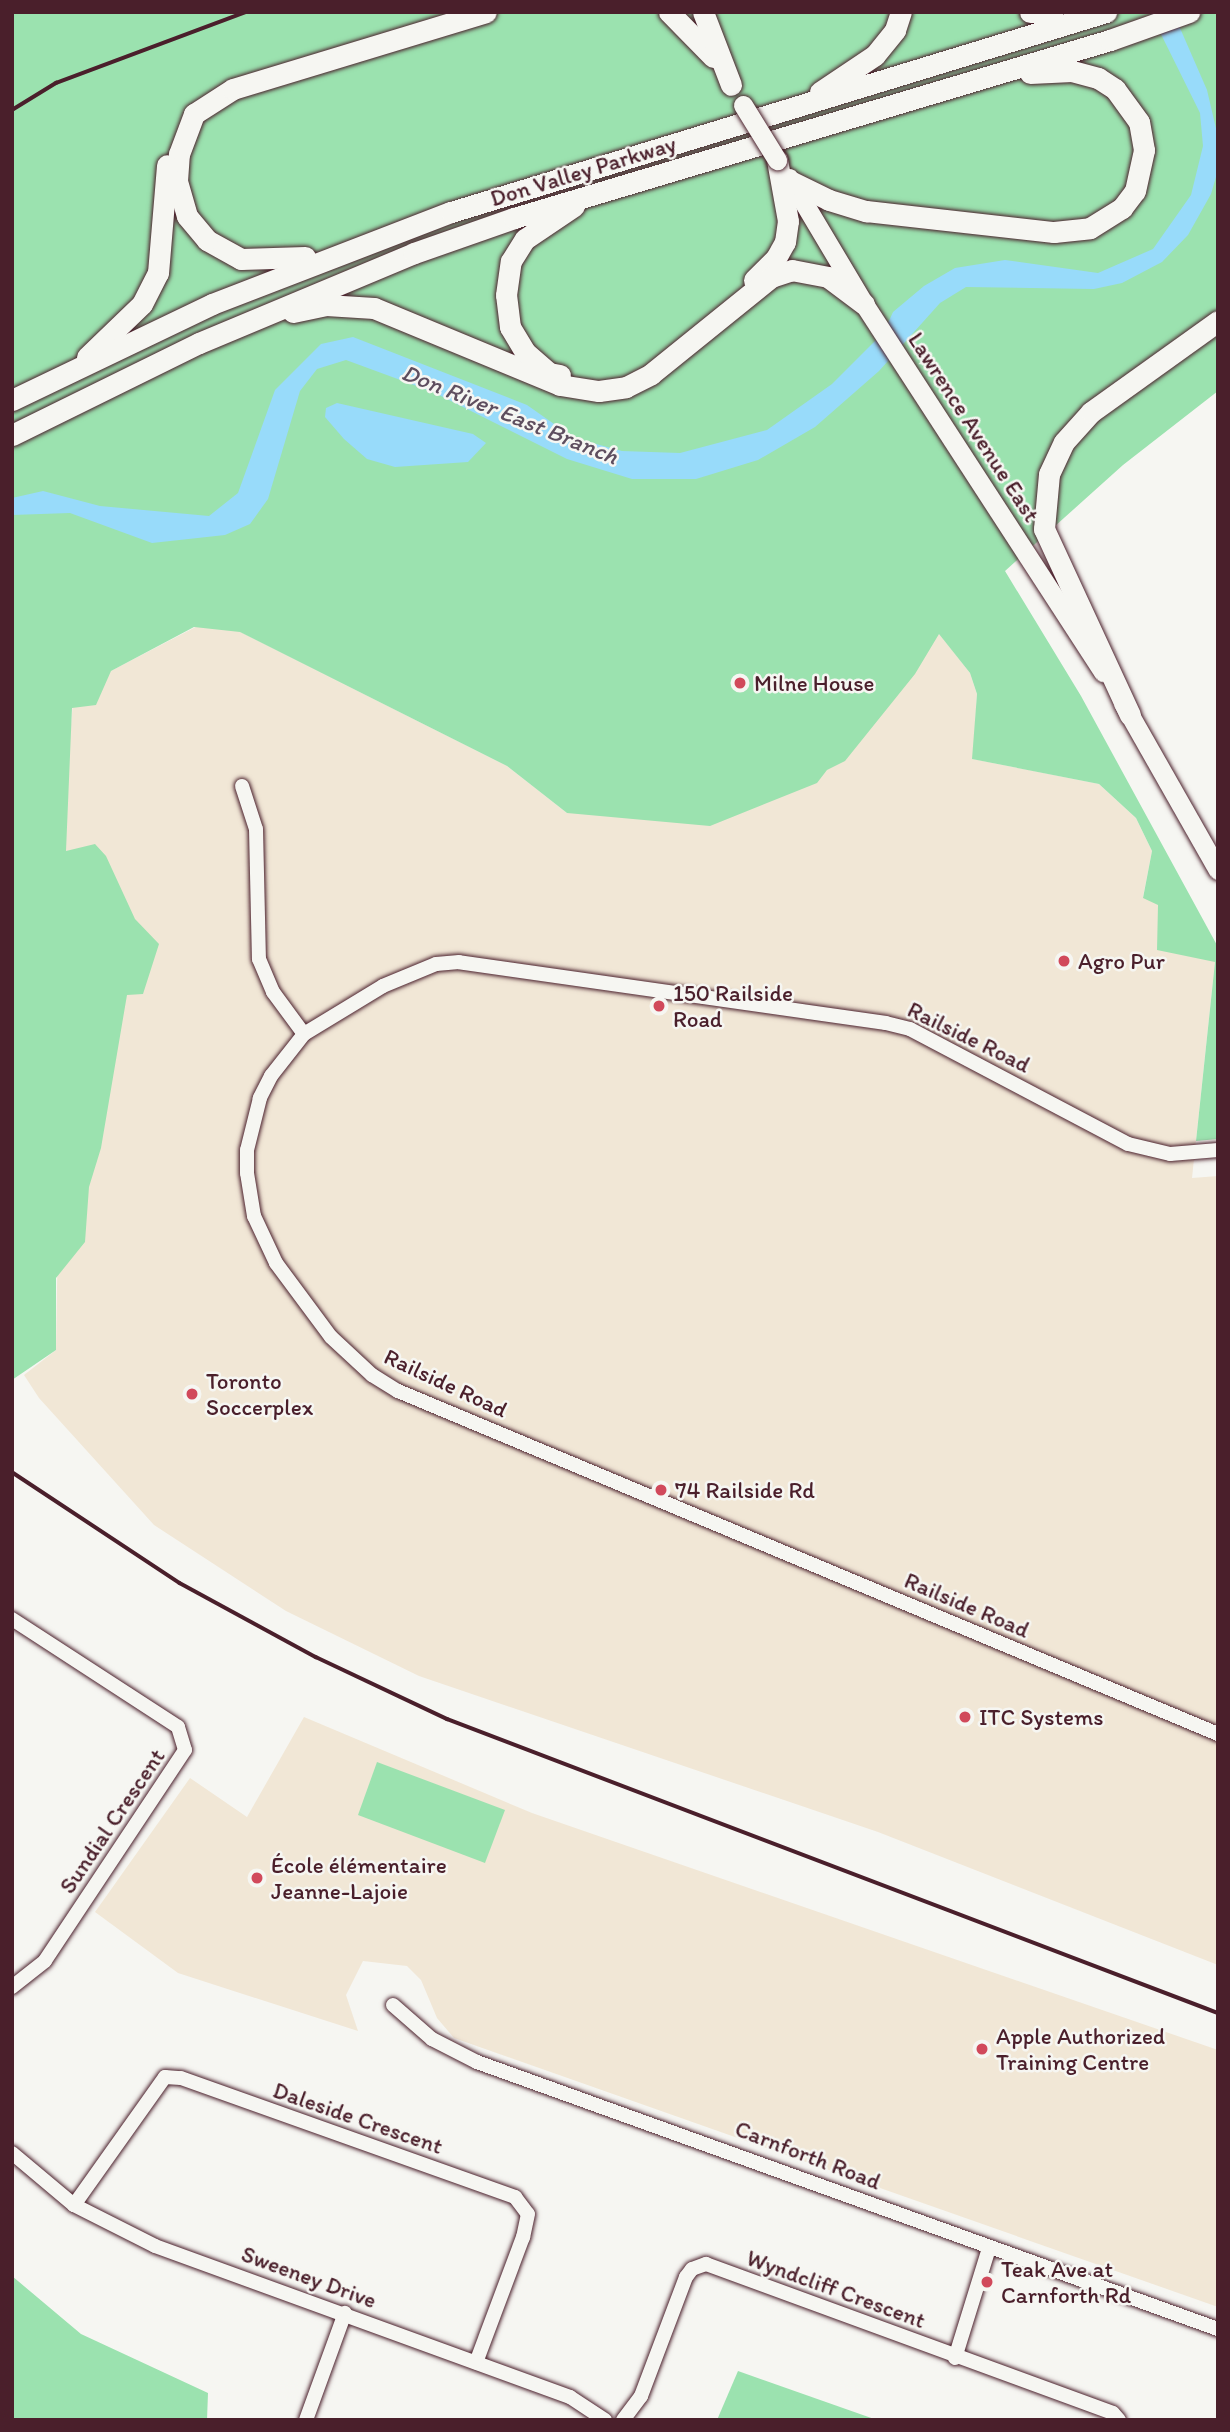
<!DOCTYPE html>
<meta charset="utf-8">
<style>
body{margin:0}
#map{position:relative;width:1230px;height:2432px;overflow:hidden;background:#f6f6f2;font-family:Itim,sans-serif}
div>[style]{position:absolute}
.built>*{inset:0;background:#f1e7d6}
.green>*{inset:0;background:#9be2af}
.water>*{inset:0;background:#98dbfa}
.roads{filter:drop-shadow(0 0 2px #4a1f2b) drop-shadow(0 0 2px #4a1f2b)}
.minor>*{height:14px;margin:-7px;padding:0 7px;transform-origin:7px;border-radius:7px;background:#f6f6f2}
.major>*{height:19px;margin:-9.5px;padding:0 9.5px;transform-origin:9.5px;border-radius:9.5px;background:#f6f6f2}
.highway>*{height:21px;margin:-10.5px;padding:0 10.5px;transform-origin:10.5px;border-radius:10.5px;background:#f6f6f2}
.rail>*{height:3.5px;margin:-1.75px;padding:0 1.75px;transform-origin:1.75px;border-radius:1.75px;background:#4a1f2b}
.bridges{filter:drop-shadow(0 0 2px #4a1f2b) drop-shadow(0 0 2px #4a1f2b)}
.major-bridge>*{height:19px;margin:-9.5px;padding:0 9.5px;transform-origin:9.5px;border-radius:9.5px;background:#f6f6f2}
.dots>*{width:19px;height:19px;translate:-50% -50%;box-sizing:border-box;border:4px solid #f6f6f2;border-radius:50%}
span{translate:-50% -50%;white-space:nowrap;text-align:center;line-height:1.15;-webkit-text-stroke:5px #f6f6f2;paint-order:stroke}
.street-label{font-size:23px;color:#4a1f2b}
.poi-label{font-size:23px;color:#4a1f2b}
.left{translate:0 -50%;text-align:left}
.water-label{font-size:24px;color:#5e4e5f;font-style:italic}
.frame{position:absolute;inset:0;border:14px solid #4a1f2b;pointer-events:none}
</style>
<div id="map">
<div class="built">
<i style="clip-path:polygon(213px 618px,507px 766px,567px 813px,918px 650px,938px 632px,970px 673px,977px 694px,973px 759px,1099px 784px,1136px 818px,1152px 851px,1143px 897px,1158px 904px,1215px 962px,1192px 1178px,1218px 1176px,1218px 1965px,878px 1832px,419px 1676px,286px 1611px,154px 1525px,39px 1398px,24px 1375px,56px 1350px,65px 795px,74px 690px)"></i>
<i style="clip-path:polygon(304px 1717px,532px 1813px,1218px 2050px,1218px 2307px,454px 2038px,437px 2018px,421px 1980px,407px 1966px,363px 1961px,346px 1995px,358px 2031px,178px 1973px,95px 1912px,190px 1778px,247px 1817px)"></i>
</div>
<div class="green">
<i style="clip-path:polygon(12px 12px,1218px 12px,1218px 391px,1123px 465px,1005px 571px,1081px 696px,1218px 947px,1218px 1139px,1196px 1141px,1215px 962px,1157px 950px,1158px 905px,1143px 898px,1152px 851px,1136px 818px,1099px 784px,972px 759px,977px 694px,970px 673px,939px 634px,915px 674px,845px 761px,827px 770px,817px 783px,710px 826px,567px 813px,507px 766px,240px 632px,194px 627px,111px 671px,96px 705px,72px 708px,66px 851px,95px 844px,106px 856px,135px 919px,159px 944px,143px 994px,127px 995px,101px 1148px,89px 1187px,85px 1242px,56px 1278px,56px 1350px,12px 1380px)"></i>
<i style="clip-path:polygon(377px 1762px,505px 1810px,485px 1863px,358px 1815px)"></i>
<i style="clip-path:polygon(12px 2276px,81px 2334px,208px 2393px,207px 2420px,12px 2420px)"></i>
<i style="clip-path:polygon(738px 2371px,877px 2420px,717px 2420px)"></i>
</div>
<div class="water">
<i style="clip-path:polygon(1150px 12px,1173px 12px,1207px 90px,1218px 137px,1218px 170px,1211px 194px,1188px 235px,1162px 262px,1122px 283px,1094px 289px,966px 287px,940px 303px,879px 371px,815px 427px,758px 460px,696px 479px,632px 479px,567px 459px,433px 392px,346px 360px,317px 369px,300px 391px,268px 499px,250px 524px,225px 535px,152px 543px,70px 513px,12px 515px,12px 498px,43px 491px,100px 506px,209px 516px,238px 493px,275px 390px,321px 344px,353px 337px,527px 405px,574px 438px,622px 451px,680px 453px,767px 430px,832px 384px,884px 332px,893px 312px,924px 286px,955px 268px,1005px 260px,1098px 273px,1153px 249px,1191px 195px,1203px 146px,1200px 113px)"></i>
<i style="clip-path:polygon(337px 403px,473px 434px,486px 443px,468px 462px,395px 467px,367px 459px,344px 439px,325px 417px,326px 408px)"></i>
</div>
<div class="roads">
<div class="minor">
<i style="left:242px;top:786px;width:45px;rotate:72deg"></i>
<i style="left:256px;top:829px;width:130px;rotate:88.7deg"></i>
<i style="left:259px;top:959px;width:36px;rotate:67deg"></i>
<i style="left:273px;top:992px;width:52px;rotate:53.6deg"></i>
<i style="left:1218px;top:1150px;width:48px;rotate:175.2deg"></i>
<i style="left:1170px;top:1154px;width:43px;rotate:-166.6deg"></i>
<i style="left:1128px;top:1144px;width:246px;rotate:-152.2deg"></i>
<i style="left:910px;top:1029px;width:25px;rotate:-166deg"></i>
<i style="left:886px;top:1023px;width:431px;rotate:-171.9deg"></i>
<i style="left:459px;top:962px;width:23px;rotate:175deg"></i>
<i style="left:436px;top:964px;width:57px;rotate:157.5deg"></i>
<i style="left:383px;top:986px;width:92px;rotate:148.7deg"></i>
<i style="left:304px;top:1034px;width:53px;rotate:128.2deg"></i>
<i style="left:271px;top:1076px;width:25px;rotate:117deg"></i>
<i style="left:260px;top:1098px;width:54px;rotate:104deg"></i>
<i style="left:247px;top:1150px;width:23px;rotate:90deg"></i>
<i style="left:247px;top:1173px;width:44px;rotate:80.8deg"></i>
<i style="left:254px;top:1216px;width:52px;rotate:64.9deg"></i>
<i style="left:276px;top:1263px;width:92px;rotate:53.4deg"></i>
<i style="left:331px;top:1337px;width:56px;rotate:42.8deg"></i>
<i style="left:372px;top:1375px;width:31px;rotate:32deg"></i>
<i style="left:398px;top:1391px;width:889px;rotate:22.7deg"></i>
<i style="left:12px;top:1619px;width:198px;rotate:33deg"></i>
<i style="left:178px;top:1727px;width:24px;rotate:73deg"></i>
<i style="left:185px;top:1750px;width:253px;rotate:123.6deg"></i>
<i style="left:45px;top:1961px;width:42px;rotate:141.8deg"></i>
<i style="left:393px;top:2005px;width:52px;rotate:41.1deg"></i>
<i style="left:432px;top:2039px;width:51px;rotate:27.1deg"></i>
<i style="left:477px;top:2062px;width:788px;rotate:19.82deg"></i>
<i style="left:12px;top:2153px;width:81px;rotate:40deg"></i>
<i style="left:74px;top:2205px;width:91px;rotate:26.8deg"></i>
<i style="left:155px;top:2246px;width:442px;rotate:20deg"></i>
<i style="left:570px;top:2397px;width:42px;rotate:33.3deg"></i>
<i style="left:74px;top:2205px;width:157px;rotate:-54.6deg"></i>
<i style="left:165px;top:2077px;width:16px;rotate:4deg"></i>
<i style="left:181px;top:2078px;width:355px;rotate:19.6deg"></i>
<i style="left:515px;top:2197px;width:21px;rotate:53deg"></i>
<i style="left:528px;top:2214px;width:24px;rotate:102deg"></i>
<i style="left:523px;top:2237px;width:134px;rotate:110.5deg"></i>
<i style="left:955px;top:2358px;width:115px;rotate:-72.8deg"></i>
<i style="left:306px;top:2420px;width:114px;rotate:-70deg"></i>
<i style="left:623px;top:2420px;width:30px;rotate:-53deg"></i>
<i style="left:641px;top:2396px;width:127px;rotate:-69.3deg"></i>
<i style="left:686px;top:2277px;width:10px;rotate:-53deg"></i>
<i style="left:692px;top:2269px;width:15px;rotate:-20deg"></i>
<i style="left:706px;top:2264px;width:433px;rotate:20.1deg"></i>
<i style="left:1113px;top:2413px;width:9px;rotate:49deg"></i>
</div>
<div class="major">
<i style="left:789px;top:178px;width:147px;rotate:59.2deg"></i>
<i style="left:864px;top:304px;width:439px;rotate:57deg"></i>
<i style="left:1123px;top:703px;width:192px;rotate:60.4deg"></i>
</div>
<div class="highway">
<i style="left:669px;top:12px;width:63px;rotate:45.6deg"></i>
<i style="left:703px;top:12px;width:78px;rotate:69deg"></i>
<i style="left:1030px;top:12px;width:23px"></i>
<i style="left:820px;top:92px;width:66px;rotate:-33.9deg"></i>
<i style="left:875px;top:55px;width:32px;rotate:-51deg"></i>
<i style="left:895px;top:30px;width:19px;rotate:-72deg"></i>
<i style="left:792px;top:182px;width:41px;rotate:25.9deg"></i>
<i style="left:829px;top:200px;width:39px;rotate:17deg"></i>
<i style="left:866px;top:211px;width:189px;rotate:6.4deg"></i>
<i style="left:1054px;top:232px;width:36px;rotate:-6deg"></i>
<i style="left:1090px;top:228px;width:38px;rotate:-32deg"></i>
<i style="left:1122px;top:208px;width:21px;rotate:-53deg"></i>
<i style="left:1135px;top:191px;width:42px;rotate:-77.6deg"></i>
<i style="left:1144px;top:150px;width:28px;rotate:-100deg"></i>
<i style="left:1139px;top:122px;width:41px;rotate:-126deg"></i>
<i style="left:1115px;top:89px;width:20px;rotate:-147deg"></i>
<i style="left:1098px;top:78px;width:27px;rotate:-165deg"></i>
<i style="left:1072px;top:71px;width:42px;rotate:177.3deg"></i>
<i style="left:305px;top:257px;width:64px;rotate:178.2deg"></i>
<i style="left:241px;top:259px;width:39px;rotate:-151deg"></i>
<i style="left:207px;top:240px;width:31px;rotate:-130deg"></i>
<i style="left:187px;top:216px;width:36px;rotate:-106deg"></i>
<i style="left:177px;top:181px;width:27px;rotate:-86deg"></i>
<i style="left:179px;top:154px;width:43px;rotate:-69.4deg"></i>
<i style="left:194px;top:114px;width:46px;rotate:-32.7deg"></i>
<i style="left:233px;top:89px;width:264px;rotate:-16.9deg"></i>
<i style="left:754px;top:280px;width:31px;rotate:-45deg"></i>
<i style="left:776px;top:258px;width:18px;rotate:-61deg"></i>
<i style="left:785px;top:242px;width:21px;rotate:-82deg"></i>
<i style="left:788px;top:221px;width:62px;rotate:-100.2deg"></i>
<i style="left:293px;top:312px;width:34px;rotate:-12deg"></i>
<i style="left:326px;top:305px;width:48px;rotate:3.6deg"></i>
<i style="left:374px;top:308px;width:201px;rotate:22.5deg"></i>
<i style="left:560px;top:385px;width:39px;rotate:9deg"></i>
<i style="left:599px;top:391px;width:27px;rotate:-8deg"></i>
<i style="left:626px;top:387px;width:28px;rotate:-27deg"></i>
<i style="left:651px;top:374px;width:154px;rotate:-38.9deg"></i>
<i style="left:771px;top:277px;width:22px;rotate:-18deg"></i>
<i style="left:792px;top:270px;width:37px;rotate:11deg"></i>
<i style="left:828px;top:277px;width:45px;rotate:36.9deg"></i>
<i style="left:87px;top:357px;width:76px;rotate:-43.9deg"></i>
<i style="left:142px;top:304px;width:35px;rotate:-63deg"></i>
<i style="left:158px;top:273px;width:108px;rotate:-85.2deg"></i>
<i style="left:560px;top:375px;width:11px;rotate:-170deg"></i>
<i style="left:549px;top:373px;width:32px;rotate:-139deg"></i>
<i style="left:525px;top:352px;width:29px;rotate:-121deg"></i>
<i style="left:510px;top:327px;width:32px;rotate:-97deg"></i>
<i style="left:506px;top:295px;width:34px;rotate:-82deg"></i>
<i style="left:511px;top:261px;width:26px;rotate:-58deg"></i>
<i style="left:525px;top:239px;width:59px;rotate:-34deg"></i>
<i style="left:12px;top:400px;width:222px;rotate:-25.6deg"></i>
<i style="left:212px;top:304px;width:256px;rotate:-21.1deg"></i>
<i style="left:451px;top:212px;width:685px;rotate:-16.98deg"></i>
<i style="left:12px;top:435px;width:208px;rotate:-26.2deg"></i>
<i style="left:199px;top:343px;width:233px;rotate:-22.7deg"></i>
<i style="left:414px;top:253px;width:106px;rotate:-19.3deg"></i>
<i style="left:514px;top:218px;width:622px;rotate:-16.63deg"></i>
<i style="left:1110px;top:40px;width:84px;rotate:-19.5deg"></i>
<i style="left:1130px;top:715px;width:205px;rotate:-114.8deg"></i>
<i style="left:1044px;top:529px;width:55px;rotate:-84.8deg"></i>
<i style="left:1049px;top:474px;width:35px;rotate:-65deg"></i>
<i style="left:1064px;top:442px;width:40px;rotate:-48deg"></i>
<i style="left:1091px;top:412px;width:156px;rotate:-35.6deg"></i>
</div>
</div>
<div class="rail">
<i style="left:12px;top:110px;width:52px;rotate:-31.5deg"></i>
<i style="left:56px;top:83px;width:203px;rotate:-20.5deg"></i>
<i style="left:12px;top:1472px;width:201px;rotate:33.5deg"></i>
<i style="left:180px;top:1583px;width:155px;rotate:28.6deg"></i>
<i style="left:316px;top:1657px;width:145px;rotate:25.3deg"></i>
<i style="left:447px;top:1719px;width:825px;rotate:20.87deg"></i>
</div>
<div class="bridges">
<div class="major-bridge">
<i style="left:743px;top:105px;width:65px;rotate:58.3deg"></i>
</div>
</div>
<div class="dots">
<i style="left:740px;top:683px;background:#d1495b"></i>
<i style="left:1064px;top:961px;background:#d1495b"></i>
<i style="left:659px;top:1006px;background:#d1495b"></i>
<i style="left:192px;top:1394px;background:#d1495b"></i>
<i style="left:661px;top:1490px;background:#d1495b"></i>
<i style="left:965px;top:1717px;background:#d1495b"></i>
<i style="left:257px;top:1878px;background:#d1495b"></i>
<i style="left:982px;top:2049px;background:#d1495b"></i>
<i style="left:987px;top:2282px;background:#d1495b"></i>
</div>
<div class="street-label">
<span style="left:583px;top:171px;rotate:-17deg">Don Valley Parkway</span>
<span style="left:974px;top:427px;rotate:57deg">Lawrence Avenue East</span>
<span style="left:969px;top:1037px;rotate:26deg">Railside Road</span>
<span style="left:446px;top:1383px;rotate:25deg">Railside Road</span>
<span style="left:967px;top:1605px;rotate:23deg">Railside Road</span>
<span style="left:112px;top:1821px;rotate:-56deg">Sundial Crescent</span>
<span style="left:358px;top:2118px;rotate:19deg">Daleside Crescent</span>
<span style="left:808px;top:2155px;rotate:21deg">Carnforth Road</span>
<span style="left:309px;top:2277px;rotate:20deg">Sweeney Drive</span>
<span style="left:836px;top:2289px;rotate:20deg">Wyndcliff Crescent</span>
</div>
<div class="poi-label">
<span class="left" style="left:754px;top:683px">Milne House</span>
<span class="left" style="left:1078px;top:961px">Agro Pur</span>
<span class="left" style="left:673px;top:1006px">150 Railside<br>Road</span>
<span class="left" style="left:206px;top:1394px">Toronto<br>Soccerplex</span>
<span class="left" style="left:675px;top:1490px">74 Railside Rd</span>
<span class="left" style="left:979px;top:1717px">ITC Systems</span>
<span class="left" style="left:271px;top:1878px">École élémentaire<br>Jeanne-Lajoie</span>
<span class="left" style="left:996px;top:2049px">Apple Authorized<br>Training Centre</span>
<span class="left" style="left:1001px;top:2282px">Teak Ave at<br>Carnforth Rd</span>
</div>
<div class="water-label">
<span style="left:510px;top:414px;rotate:22deg">Don River East Branch</span>
</div>
<div class="frame"></div>
</div>
